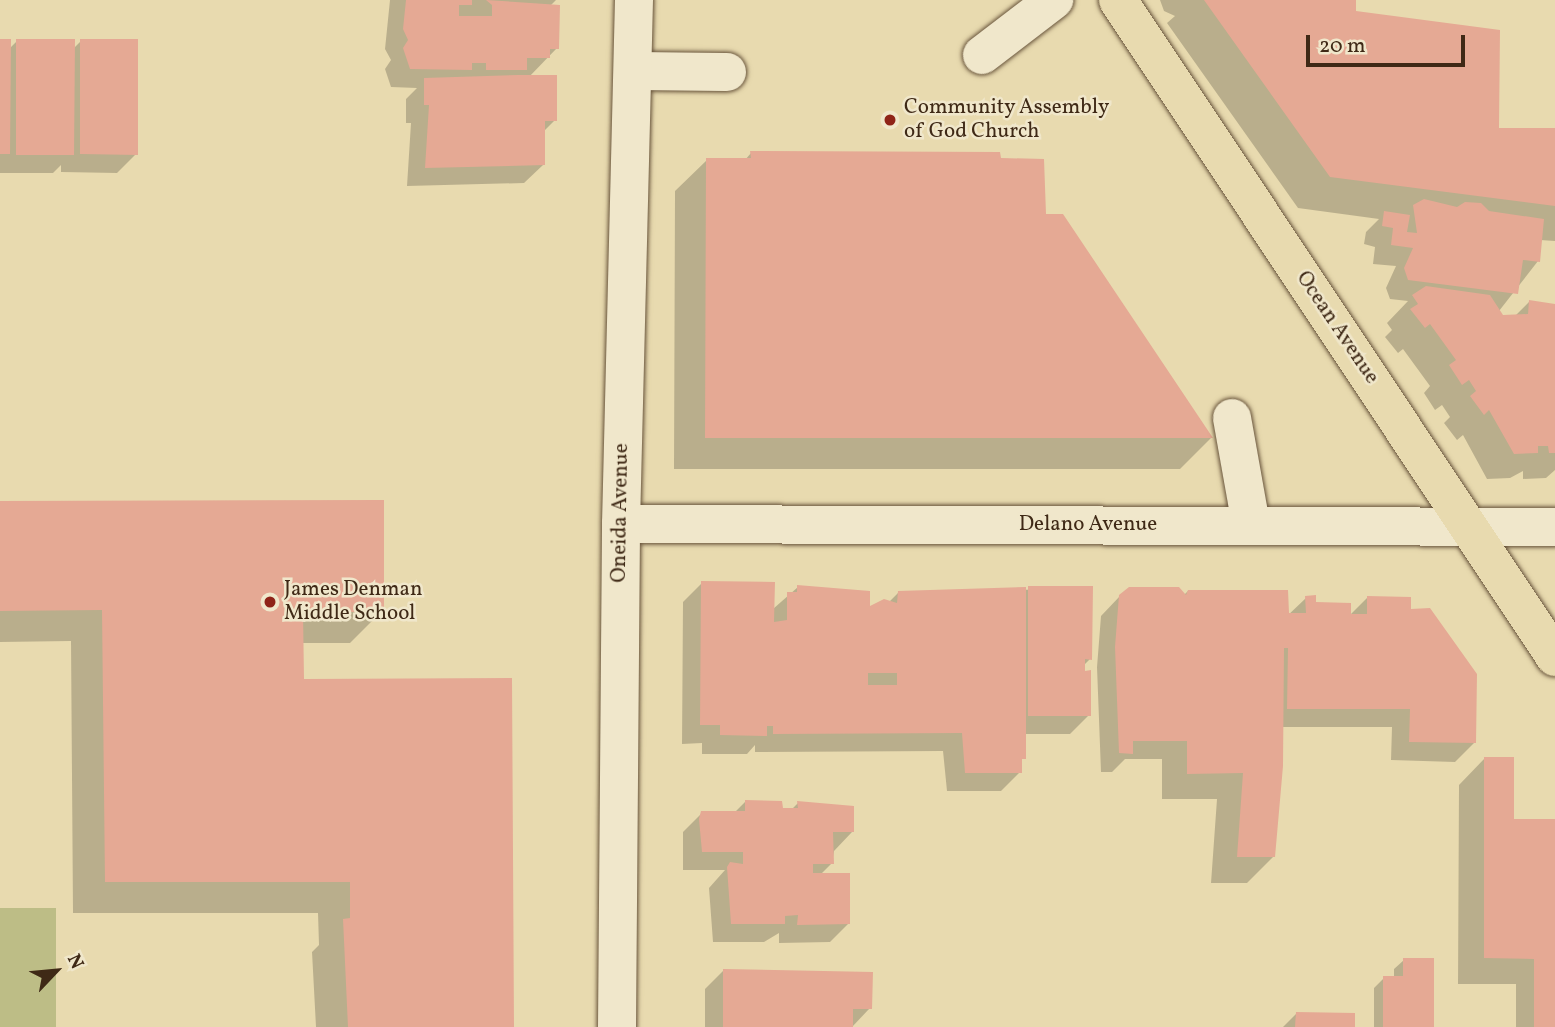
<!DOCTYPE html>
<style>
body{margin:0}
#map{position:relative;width:1555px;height:1027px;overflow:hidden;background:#e8daaf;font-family:Vollkorn,serif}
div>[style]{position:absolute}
.green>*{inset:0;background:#bdbd86}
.shadow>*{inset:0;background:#0003}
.building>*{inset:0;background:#e5a994}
.roads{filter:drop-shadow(0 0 2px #69553c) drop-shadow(0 0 2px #69553c)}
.minor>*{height:38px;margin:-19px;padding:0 19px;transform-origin:19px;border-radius:19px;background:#f0e7cb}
.major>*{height:38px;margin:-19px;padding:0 19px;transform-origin:19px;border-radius:19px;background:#e8daaf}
.dots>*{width:19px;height:19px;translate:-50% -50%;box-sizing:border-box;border:4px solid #f0e7cb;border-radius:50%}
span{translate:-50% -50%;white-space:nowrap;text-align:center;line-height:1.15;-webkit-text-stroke:5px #f0e7cb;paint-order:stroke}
.poi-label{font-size:21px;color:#3f2916}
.left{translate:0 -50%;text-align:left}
.street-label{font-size:21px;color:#3f2916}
.north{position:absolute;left:21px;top:936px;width:70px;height:70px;-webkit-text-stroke:5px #f0e7cb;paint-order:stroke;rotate:64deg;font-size:19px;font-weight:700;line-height:28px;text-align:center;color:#3f2916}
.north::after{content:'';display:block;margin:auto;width:24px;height:32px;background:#3f2916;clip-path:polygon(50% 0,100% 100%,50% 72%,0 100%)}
.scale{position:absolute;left:1306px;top:35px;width:159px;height:32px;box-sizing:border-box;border:4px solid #3f2916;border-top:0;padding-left:9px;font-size:21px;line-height:24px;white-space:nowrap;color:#3f2916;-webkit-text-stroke:5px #f0e7cb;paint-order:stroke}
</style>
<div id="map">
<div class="green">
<i style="clip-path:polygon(0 908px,56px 908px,56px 1027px,0 1027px)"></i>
</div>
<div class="shadow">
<i style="clip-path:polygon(390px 0,556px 0,549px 7px,557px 48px,528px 78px,555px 120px,543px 132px,543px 165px,524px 183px,407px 186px,411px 123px,406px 123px,406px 99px,417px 88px,391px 87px,385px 69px,391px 60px,385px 49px)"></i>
<i style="clip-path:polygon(1160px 0,1354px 0,1354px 10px,1497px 129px,1555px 130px,1555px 241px,1540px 240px,1538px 261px,1499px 311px,1502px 317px,1515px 316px,1529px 302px,1555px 305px,1555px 470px,1546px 478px,1523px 479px,1523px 471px,1510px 478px,1487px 479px,1463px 435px,1457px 440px,1444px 423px,1450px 417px,1442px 405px,1435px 410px,1424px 393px,1430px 386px,1403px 349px,1398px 353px,1385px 337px,1392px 330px,1387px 323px,1408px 301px,1390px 299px,1386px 288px,1396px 266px,1373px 264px,1375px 247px,1364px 244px,1366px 232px,1379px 219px,1298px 208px,1167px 23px,1175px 16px,1164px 11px)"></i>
<i style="clip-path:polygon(0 41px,10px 48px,17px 41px,73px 49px,81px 41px,136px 154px,117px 173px,61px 172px,61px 165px,53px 173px,0 173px)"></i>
<i style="clip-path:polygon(751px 153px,999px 160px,1211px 438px,1180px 469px,674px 469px,675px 191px,707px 160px,745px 160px)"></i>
<i style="clip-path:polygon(0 505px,382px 611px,350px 643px,301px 643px,302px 680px,512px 1027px,316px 1027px,312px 952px,319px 945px,318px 913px,73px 913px,71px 641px,0 642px)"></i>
<i style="clip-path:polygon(702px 583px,773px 609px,798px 587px,868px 608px,889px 602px,898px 593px,1091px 588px,1090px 659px,1083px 666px,1089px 715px,1070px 734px,1024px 734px,1020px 772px,1001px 791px,947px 791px,943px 751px,755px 752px,755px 745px,747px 754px,702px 754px,702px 743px,682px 744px,683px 602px)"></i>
<i style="clip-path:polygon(1188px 591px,1285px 618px,1306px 598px,1349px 616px,1367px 598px,1410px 610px,1474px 743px,1455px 762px,1391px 760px,1392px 727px,1280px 727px,1273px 857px,1247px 883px,1211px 883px,1217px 799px,1162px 799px,1162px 759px,1125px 759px,1112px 772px,1101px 772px,1097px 667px,1101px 616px,1120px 596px,1184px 595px)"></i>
<i style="clip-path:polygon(1485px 758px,1512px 821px,1555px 821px,1555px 1027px,1516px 1027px,1516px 984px,1458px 984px,1459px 785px)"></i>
<i style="clip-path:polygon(745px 802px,781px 810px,791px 810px,798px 803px,852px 832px,834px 851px,832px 863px,820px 875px,849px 923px,830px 942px,779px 943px,779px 933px,764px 942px,713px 942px,709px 888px,725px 870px,683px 870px,683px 832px,702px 813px,734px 813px)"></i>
<i style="clip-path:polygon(1404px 960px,1432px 1027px,1374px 1027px,1374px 988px,1384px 978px,1394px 978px,1394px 969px)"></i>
<i style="clip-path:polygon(724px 970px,870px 1008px,852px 1027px,705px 1027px,705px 989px)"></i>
<i style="clip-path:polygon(1296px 1014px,1353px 1027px,1283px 1027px)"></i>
</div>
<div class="building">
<i style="clip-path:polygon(406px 0,472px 0,472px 5px,459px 5px,459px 16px,492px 16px,492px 5px,486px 0,560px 5px,559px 49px,550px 49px,550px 58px,527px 58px,527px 70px,486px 70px,486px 63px,472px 63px,472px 70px,410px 69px,403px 48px,408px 40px,403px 29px)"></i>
<i style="clip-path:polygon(1204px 0,1356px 0,1356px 11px,1500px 30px,1499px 128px,1555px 128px,1555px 206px,1330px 177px)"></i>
<i style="clip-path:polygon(0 39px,11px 39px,10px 154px,0 154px)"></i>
<i style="clip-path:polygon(16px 39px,75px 39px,74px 155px,16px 155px)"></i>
<i style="clip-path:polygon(80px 39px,138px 39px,138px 155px,80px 154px)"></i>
<i style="clip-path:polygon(518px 75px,557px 75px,557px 121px,545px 121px,545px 165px,425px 168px,429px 105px,424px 105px,424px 78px)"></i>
<i style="clip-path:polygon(750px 151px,1000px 152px,1001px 158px,1044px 159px,1046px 214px,1063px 214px,1213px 438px,705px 438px,706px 158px,751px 158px)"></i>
<i style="clip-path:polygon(1424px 199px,1457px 207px,1465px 202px,1481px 203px,1489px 211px,1544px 219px,1540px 262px,1523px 260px,1518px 294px,1408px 280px,1404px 268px,1413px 248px,1391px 245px,1393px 228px,1382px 226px,1384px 211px,1410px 215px,1407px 232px,1417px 233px,1413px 205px)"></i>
<i style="clip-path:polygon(1426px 286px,1490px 295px,1503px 315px,1528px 314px,1529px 300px,1555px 304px,1555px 453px,1549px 453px,1548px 446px,1538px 446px,1538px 453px,1514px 454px,1489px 410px,1484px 415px,1470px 396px,1476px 391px,1469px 380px,1462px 385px,1449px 365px,1456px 360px,1430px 324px,1425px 328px,1410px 309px,1418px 304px,1412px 295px)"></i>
<i style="clip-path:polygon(384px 500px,384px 612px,303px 612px,304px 679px,512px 678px,514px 1027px,348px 1027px,343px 919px,350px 918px,350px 882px,105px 882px,102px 610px,0 611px,0 501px)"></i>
<i style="clip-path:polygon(evenodd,701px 581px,775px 582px,774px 622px,787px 620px,787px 592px,797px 592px,797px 585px,870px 591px,870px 606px,884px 599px,897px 603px,898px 591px,1026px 587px,1026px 759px,1022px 759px,1022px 773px,965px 773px,962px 733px,773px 734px,773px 726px,767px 726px,767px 736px,720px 735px,720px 725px,700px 725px,701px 581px,868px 673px,897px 673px,897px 685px,868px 685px,868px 673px)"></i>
<i style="clip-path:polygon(1028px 586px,1093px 586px,1092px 660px,1085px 659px,1085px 671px,1091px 670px,1091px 716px,1028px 716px)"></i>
<i style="clip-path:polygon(1129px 587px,1179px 587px,1186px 595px,1188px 590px,1288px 590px,1289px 613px,1306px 613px,1305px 596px,1316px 595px,1316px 602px,1351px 603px,1351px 614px,1367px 614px,1367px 596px,1411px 597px,1411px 609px,1430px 608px,1477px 674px,1476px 743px,1409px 742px,1410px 709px,1287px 709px,1288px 648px,1284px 648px,1283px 766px,1275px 857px,1237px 857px,1243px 773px,1187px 774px,1187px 741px,1133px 741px,1133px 754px,1119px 753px,1115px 647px,1119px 595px)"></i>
<i style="clip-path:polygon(1484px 757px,1514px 757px,1514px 819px,1555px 819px,1555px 1027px,1534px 1027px,1534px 959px,1484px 958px)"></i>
<i style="clip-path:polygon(745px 800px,782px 801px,783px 808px,798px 808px,797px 801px,854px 806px,854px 832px,833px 832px,834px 864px,813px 864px,813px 873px,850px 873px,850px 924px,797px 925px,798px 915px,785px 916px,785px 924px,731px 924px,727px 867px,730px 862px,743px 864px,743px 852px,702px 852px,699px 819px,701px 811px,745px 811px)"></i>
<i style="clip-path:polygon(1403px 958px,1434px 958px,1434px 1027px,1383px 1027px,1383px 976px,1403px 976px)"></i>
<i style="clip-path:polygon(723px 969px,873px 972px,872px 1009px,853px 1009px,853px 1027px,723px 1027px)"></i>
<i style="clip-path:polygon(1296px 1012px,1355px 1013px,1355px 1027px,1295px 1027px)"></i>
</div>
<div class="roads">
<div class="minor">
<i style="left:982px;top:55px;width:91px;rotate:-37.4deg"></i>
<i style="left:634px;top:71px;width:93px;rotate:0.6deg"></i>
<i style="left:1232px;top:418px;width:109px;rotate:79.9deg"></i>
<i style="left:621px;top:524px;width:934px;rotate:0.18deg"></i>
<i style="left:617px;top:1027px;width:503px;rotate:-89.54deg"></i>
<i style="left:621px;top:524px;width:524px;rotate:-88.58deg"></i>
</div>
<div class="major">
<i style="left:1118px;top:0;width:789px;rotate:56.37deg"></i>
</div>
</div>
<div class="dots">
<i style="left:890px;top:120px;background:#8f2418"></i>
<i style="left:270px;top:602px;background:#8f2418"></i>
</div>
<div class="poi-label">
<span class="left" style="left:904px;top:120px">Community Assembly<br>of God Church</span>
<span class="left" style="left:284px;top:602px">James Denman<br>Middle School</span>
</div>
<div class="street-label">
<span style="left:1337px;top:328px;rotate:56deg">Ocean Avenue</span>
<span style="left:621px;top:513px;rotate:-89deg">Oneida Avenue</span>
<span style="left:1088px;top:525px">Delano Avenue</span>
</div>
<div class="north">N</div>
<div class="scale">20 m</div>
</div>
